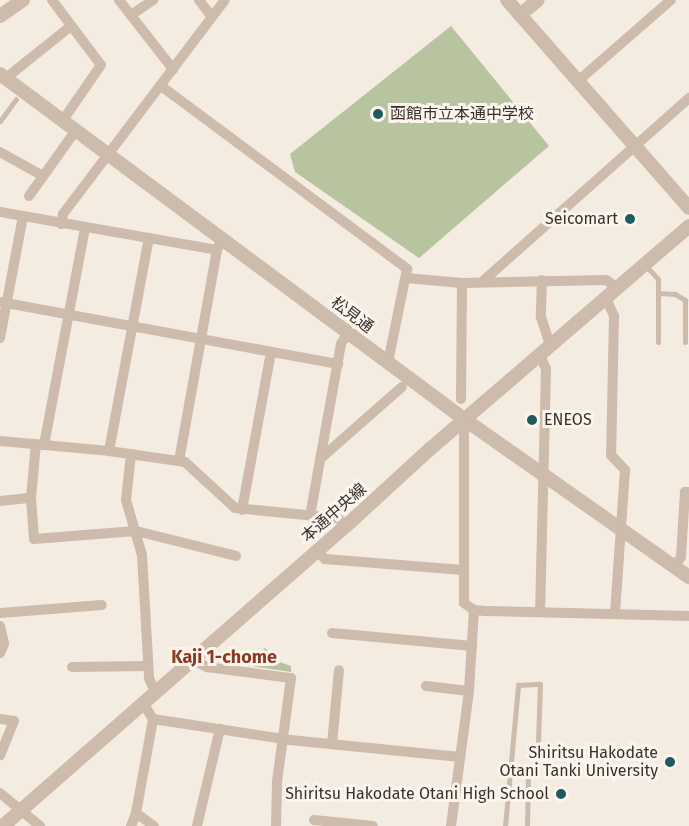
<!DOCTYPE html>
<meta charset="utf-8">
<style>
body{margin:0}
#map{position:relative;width:689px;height:826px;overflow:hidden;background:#f4ebe1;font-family:"Fira Sans","Noto Sans JP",sans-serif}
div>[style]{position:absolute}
.green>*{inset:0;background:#b8c4a0}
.service>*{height:5px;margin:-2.5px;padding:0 2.5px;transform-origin:2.5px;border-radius:2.5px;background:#cdbbac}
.minor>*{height:10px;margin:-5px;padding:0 5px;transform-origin:5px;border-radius:5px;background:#cdbbac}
.tertiary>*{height:14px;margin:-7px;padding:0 7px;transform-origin:7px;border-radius:7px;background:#cdbbac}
.dots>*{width:16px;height:16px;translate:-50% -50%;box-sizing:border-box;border:3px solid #fbf5ee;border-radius:50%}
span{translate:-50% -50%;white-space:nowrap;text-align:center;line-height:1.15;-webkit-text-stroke:6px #fbf5ee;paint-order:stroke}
.poi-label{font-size:16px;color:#3b302b}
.left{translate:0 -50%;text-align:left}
.right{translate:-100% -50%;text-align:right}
.street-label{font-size:16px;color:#3b302b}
.neighbourhood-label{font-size:18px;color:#8c3b22;font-weight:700}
</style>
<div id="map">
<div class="green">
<i style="clip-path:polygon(451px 26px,549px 146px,419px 258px,295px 172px,290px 154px)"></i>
<i style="clip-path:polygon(265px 648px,277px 661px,291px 666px,291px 672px,244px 665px)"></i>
</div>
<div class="service">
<i style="left:0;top:121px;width:27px;rotate:-54deg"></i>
<i style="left:645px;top:265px;width:19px;rotate:47deg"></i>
<i style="left:658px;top:279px;width:63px;rotate:90deg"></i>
<i style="left:658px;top:293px;width:17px;rotate:3deg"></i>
<i style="left:675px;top:294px;width:12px;rotate:31deg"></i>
<i style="left:685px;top:300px;width:42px;rotate:90deg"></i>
<i style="left:505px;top:826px;width:142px;rotate:-84.7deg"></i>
<i style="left:518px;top:685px;width:22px;rotate:-3deg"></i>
<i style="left:540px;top:684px;width:88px;rotate:92deg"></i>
<i style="left:537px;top:772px;width:9px;rotate:174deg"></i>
<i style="left:528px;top:773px;width:53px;rotate:91.1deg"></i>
</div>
<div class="minor">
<i style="left:52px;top:0;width:81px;rotate:53deg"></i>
<i style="left:101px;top:65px;width:67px;rotate:124.6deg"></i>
<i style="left:119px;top:0;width:88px;rotate:52deg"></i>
<i style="left:199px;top:0;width:21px;rotate:53deg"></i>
<i style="left:131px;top:15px;width:27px;rotate:-34deg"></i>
<i style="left:6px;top:78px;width:83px;rotate:-38.7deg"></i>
<i style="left:578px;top:81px;width:123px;rotate:-41.1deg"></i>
<i style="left:161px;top:86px;width:307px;rotate:36.6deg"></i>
<i style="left:407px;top:269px;width:95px;rotate:101.5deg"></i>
<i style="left:0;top:152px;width:49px;rotate:29.2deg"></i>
<i style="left:29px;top:196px;width:81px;rotate:-54.5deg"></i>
<i style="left:0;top:212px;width:220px;rotate:9.9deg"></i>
<i style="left:61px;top:224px;width:10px;rotate:-79deg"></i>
<i style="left:63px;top:214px;width:268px;rotate:-52.9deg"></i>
<i style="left:406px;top:278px;width:56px;rotate:5.1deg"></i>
<i style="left:462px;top:283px;width:144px;rotate:-1.2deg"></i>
<i style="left:606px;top:280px;width:14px;rotate:34deg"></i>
<i style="left:542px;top:280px;width:37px;rotate:92deg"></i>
<i style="left:541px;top:317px;width:29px;rotate:72deg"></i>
<i style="left:483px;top:281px;width:276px;rotate:-41.6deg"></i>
<i style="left:606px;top:298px;width:20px;rotate:66deg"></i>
<i style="left:614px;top:316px;width:139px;rotate:91.2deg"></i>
<i style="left:611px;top:455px;width:21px;rotate:47deg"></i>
<i style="left:625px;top:470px;width:144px;rotate:94deg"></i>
<i style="left:0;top:302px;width:344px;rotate:10.4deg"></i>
<i style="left:0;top:338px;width:124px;rotate:-79.3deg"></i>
<i style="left:540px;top:355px;width:15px;rotate:67deg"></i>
<i style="left:546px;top:369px;width:243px;rotate:91.4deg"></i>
<i style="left:461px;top:399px;width:116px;rotate:-89.5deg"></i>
<i style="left:464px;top:419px;width:184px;rotate:90deg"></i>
<i style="left:464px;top:603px;width:12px;rotate:35deg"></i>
<i style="left:474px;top:610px;width:11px;rotate:5deg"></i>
<i style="left:485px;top:611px;width:204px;rotate:1.4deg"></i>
<i style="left:0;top:441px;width:109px;rotate:5.2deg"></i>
<i style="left:109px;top:451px;width:77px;rotate:8.2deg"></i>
<i style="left:185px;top:462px;width:68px;rotate:42.6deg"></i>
<i style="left:235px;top:508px;width:102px;rotate:5.6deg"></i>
<i style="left:337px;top:518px;width:12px;rotate:35deg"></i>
<i style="left:36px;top:444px;width:54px;rotate:95.3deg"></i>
<i style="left:31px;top:498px;width:41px;rotate:85.8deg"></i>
<i style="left:34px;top:539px;width:102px;rotate:-4.5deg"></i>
<i style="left:136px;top:531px;width:103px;rotate:14deg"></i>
<i style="left:44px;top:445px;width:221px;rotate:-79.3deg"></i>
<i style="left:109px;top:451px;width:217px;rotate:-79.4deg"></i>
<i style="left:131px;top:454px;width:46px;rotate:96.2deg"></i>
<i style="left:126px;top:500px;width:57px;rotate:73.8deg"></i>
<i style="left:142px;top:555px;width:123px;rotate:86.7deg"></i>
<i style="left:149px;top:678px;width:15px;rotate:67deg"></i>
<i style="left:320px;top:459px;width:109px;rotate:-41.3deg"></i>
<i style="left:179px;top:461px;width:214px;rotate:-79.8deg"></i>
<i style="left:217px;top:250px;width:13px;rotate:-67deg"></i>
<i style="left:0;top:501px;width:31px;rotate:-6deg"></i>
<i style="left:242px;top:510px;width:161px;rotate:-79.6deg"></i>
<i style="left:310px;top:516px;width:175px;rotate:-79.8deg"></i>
<i style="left:341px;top:344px;width:14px;rotate:-60deg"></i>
<i style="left:316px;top:550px;width:13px;rotate:45deg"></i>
<i style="left:325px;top:559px;width:138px;rotate:4.6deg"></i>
<i style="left:674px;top:567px;width:12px;rotate:-55deg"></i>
<i style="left:681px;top:557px;width:65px;rotate:-86.5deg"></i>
<i style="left:685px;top:492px;width:4px"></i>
<i style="left:0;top:613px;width:102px;rotate:-4.5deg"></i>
<i style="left:0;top:626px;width:18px;rotate:77deg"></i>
<i style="left:4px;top:644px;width:10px;rotate:114deg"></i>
<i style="left:332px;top:633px;width:141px;rotate:5.3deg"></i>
<i style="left:193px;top:660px;width:16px;rotate:27deg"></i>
<i style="left:207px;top:667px;width:85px;rotate:7.5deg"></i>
<i style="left:291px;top:678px;width:105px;rotate:97.7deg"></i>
<i style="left:277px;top:782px;width:44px;rotate:91.3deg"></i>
<i style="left:72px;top:667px;width:76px;rotate:-0.8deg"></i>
<i style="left:426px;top:686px;width:43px;rotate:6.6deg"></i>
<i style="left:0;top:719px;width:14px;rotate:8deg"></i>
<i style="left:14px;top:721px;width:37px;rotate:112deg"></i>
<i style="left:153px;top:719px;width:139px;rotate:8.7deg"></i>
<i style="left:290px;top:740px;width:171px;rotate:5.7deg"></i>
<i style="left:332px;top:744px;width:74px;rotate:-84.6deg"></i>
<i style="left:0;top:793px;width:52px;rotate:39.5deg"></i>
<i style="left:136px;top:813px;width:22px;rotate:36deg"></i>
<i style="left:314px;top:820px;width:59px;rotate:5.8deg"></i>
<i style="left:131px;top:826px;width:14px;rotate:-69deg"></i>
<i style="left:136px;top:813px;width:96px;rotate:-79.7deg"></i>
<i style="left:153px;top:719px;width:19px;rotate:-122deg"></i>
<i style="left:197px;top:826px;width:100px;rotate:-76.7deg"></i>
<i style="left:451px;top:826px;width:136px;rotate:-82.4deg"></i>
<i style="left:469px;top:691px;width:81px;rotate:-86.5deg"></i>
</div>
<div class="tertiary">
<i style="left:507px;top:0;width:276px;rotate:48.8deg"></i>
<i style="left:520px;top:15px;width:23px;rotate:-40deg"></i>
<i style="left:0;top:16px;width:28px;rotate:-35deg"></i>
<i style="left:0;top:74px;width:578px;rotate:36.63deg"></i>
<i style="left:464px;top:419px;width:275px;rotate:35.1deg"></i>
<i style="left:3px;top:826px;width:457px;rotate:-41.2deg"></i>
<i style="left:347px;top:525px;width:113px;rotate:-42.5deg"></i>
<i style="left:430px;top:449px;width:342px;rotate:-40.7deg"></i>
</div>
<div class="dots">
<i style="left:378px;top:114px;background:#1f5a5e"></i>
<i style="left:630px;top:219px;background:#1f5a5e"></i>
<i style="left:532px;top:420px;background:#1f5a5e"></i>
<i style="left:670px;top:762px;background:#1f5a5e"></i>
<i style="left:561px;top:794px;background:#1f5a5e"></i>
</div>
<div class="poi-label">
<span class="left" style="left:390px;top:114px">函館市立本通中学校</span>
<span class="right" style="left:618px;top:219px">Seicomart</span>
<span class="left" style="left:544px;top:420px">ENEOS</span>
<span class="right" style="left:658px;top:762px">Shiritsu Hakodate<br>Otani Tanki University</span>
<span class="right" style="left:549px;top:794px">Shiritsu Hakodate Otani High School</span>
</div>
<div class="street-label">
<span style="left:352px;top:315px;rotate:37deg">松見通</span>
<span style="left:334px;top:513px;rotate:-41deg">本通中央線</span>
</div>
<div class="neighbourhood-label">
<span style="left:224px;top:657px">Kaji 1-chome</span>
</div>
</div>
